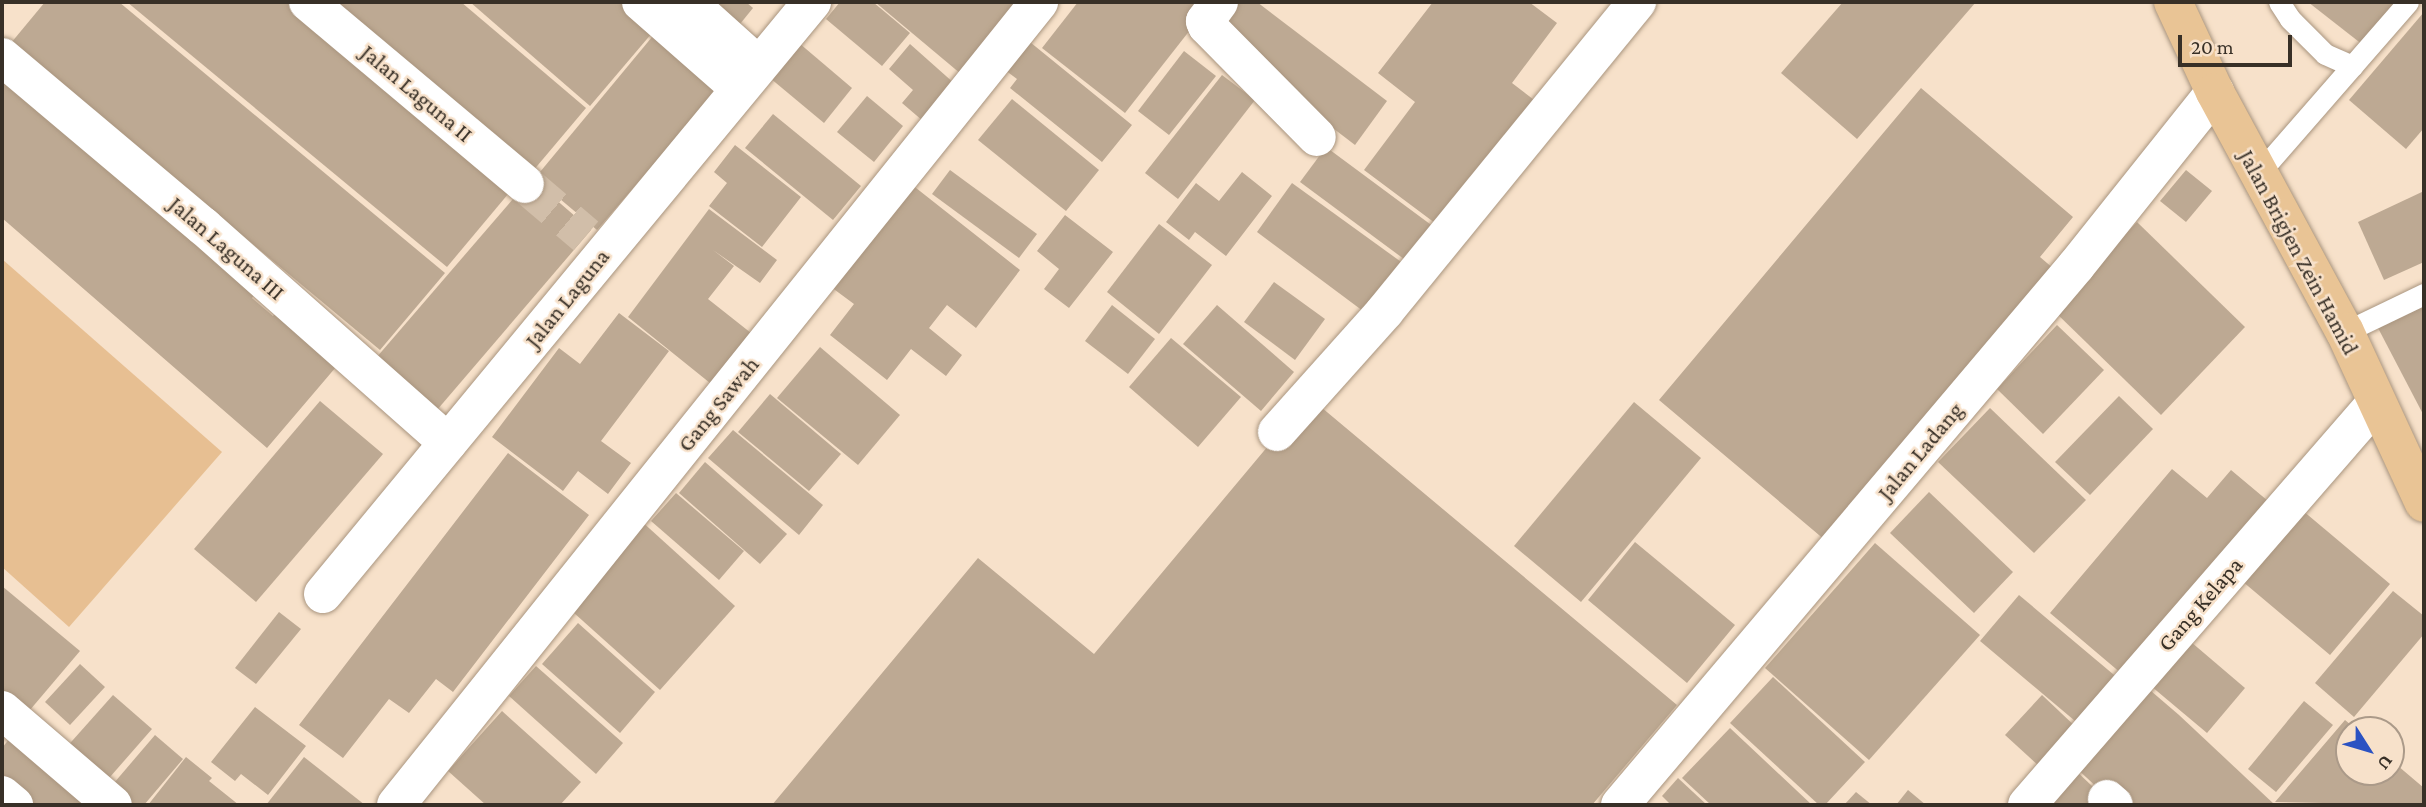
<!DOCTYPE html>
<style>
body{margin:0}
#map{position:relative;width:2426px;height:807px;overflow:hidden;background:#f7e1ca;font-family:"Crimson Pro",serif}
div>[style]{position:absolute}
.green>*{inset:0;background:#e7bf92}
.building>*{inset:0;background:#bda993}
.minor-tunnel>*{height:38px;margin-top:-19px;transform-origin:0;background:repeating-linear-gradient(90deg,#d1bea9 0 38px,transparent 0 57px)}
.roads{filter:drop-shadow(0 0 2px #a9957f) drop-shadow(0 0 2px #a9957f)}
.service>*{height:21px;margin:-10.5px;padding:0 10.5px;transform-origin:10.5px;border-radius:10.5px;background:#fff}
.minor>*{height:38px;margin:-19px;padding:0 19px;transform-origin:19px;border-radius:19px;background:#fff}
.primary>*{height:38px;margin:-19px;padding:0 19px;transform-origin:19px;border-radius:19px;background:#e9c495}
span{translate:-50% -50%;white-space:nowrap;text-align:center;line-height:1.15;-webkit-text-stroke:5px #f7e1ca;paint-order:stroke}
.street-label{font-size:23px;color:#383027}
.frame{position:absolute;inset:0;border:4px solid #383027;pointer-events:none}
.north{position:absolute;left:2335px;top:716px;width:70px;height:70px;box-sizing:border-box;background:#f7e1ca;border:2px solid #ab9a89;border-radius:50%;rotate:127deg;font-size:19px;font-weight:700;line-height:28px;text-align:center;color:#383027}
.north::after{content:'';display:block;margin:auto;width:24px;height:32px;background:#2b52c2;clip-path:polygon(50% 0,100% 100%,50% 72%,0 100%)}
.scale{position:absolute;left:2178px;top:35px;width:114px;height:32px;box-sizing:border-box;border:4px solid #383027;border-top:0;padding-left:9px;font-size:21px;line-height:24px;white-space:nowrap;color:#383027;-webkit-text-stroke:5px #f7e1ca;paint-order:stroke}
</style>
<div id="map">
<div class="green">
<i style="clip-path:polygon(2px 259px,222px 452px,69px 627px,2px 567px)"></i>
</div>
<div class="building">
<i style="clip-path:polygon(45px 2px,119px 2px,445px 273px,380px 350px,11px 43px)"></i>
<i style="clip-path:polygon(127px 2px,291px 2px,514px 187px,447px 267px)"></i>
<i style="clip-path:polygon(320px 2px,461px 2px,586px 108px,527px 178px)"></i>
<i style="clip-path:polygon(470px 2px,630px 2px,658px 26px,590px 106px)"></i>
<i style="clip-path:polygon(692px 2px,746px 2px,753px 8px,731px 35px)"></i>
<i style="clip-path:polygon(840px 2px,873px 2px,910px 33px,882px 66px,826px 19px)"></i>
<i style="clip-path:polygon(875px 2px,1023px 2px,961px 74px)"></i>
<i style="clip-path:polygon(1078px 2px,1212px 2px,1125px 113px,1042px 48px)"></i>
<i style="clip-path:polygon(1227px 2px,1257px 2px,1387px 101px,1355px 145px,1278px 86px,1210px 23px)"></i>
<i style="clip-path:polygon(1433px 2px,1529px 2px,1557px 23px,1512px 83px,1538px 103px,1443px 229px,1364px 170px,1415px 102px,1378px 73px)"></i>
<i style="clip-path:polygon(1843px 2px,1976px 2px,1857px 139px,1781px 73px)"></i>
<i style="clip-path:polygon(2308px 2px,2396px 2px,2363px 45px)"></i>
<i style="clip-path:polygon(2424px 12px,2424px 128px,2406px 149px,2349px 100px)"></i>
<i style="clip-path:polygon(657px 31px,722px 85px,597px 230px,535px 178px)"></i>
<i style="clip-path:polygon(1025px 38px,1132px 125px,1102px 162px,1010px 88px,1017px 79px,1001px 67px)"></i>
<i style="clip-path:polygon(799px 43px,852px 88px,824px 123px,770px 78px)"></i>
<i style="clip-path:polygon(910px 44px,955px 84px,923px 121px,902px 103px,913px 90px,889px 69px)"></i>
<i style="clip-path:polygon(1184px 51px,1216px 76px,1169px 135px,1138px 111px)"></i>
<i style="clip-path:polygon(2px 74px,257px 291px,252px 298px,273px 316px,281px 307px,336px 367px,267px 448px,2px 218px)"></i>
<i style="clip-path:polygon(1222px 75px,1255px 100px,1178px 199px,1145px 173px)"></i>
<i style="clip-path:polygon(1921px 88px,2073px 217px,2040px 257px,2061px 275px,1832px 546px,1659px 400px)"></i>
<i style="clip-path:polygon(867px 96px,903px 126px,874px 162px,837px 132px)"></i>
<i style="clip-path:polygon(1012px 99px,1099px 170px,1066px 211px,978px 140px)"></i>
<i style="clip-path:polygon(773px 114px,861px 186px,833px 220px,745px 148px)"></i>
<i style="clip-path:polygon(735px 145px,801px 197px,762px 247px,709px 206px,727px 183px,714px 172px)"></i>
<i style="clip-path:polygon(1326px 147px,1438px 230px,1412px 265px,1300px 182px)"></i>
<i style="clip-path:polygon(950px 170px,1037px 234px,1019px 258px,932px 194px)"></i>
<i style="clip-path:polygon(2186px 170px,2212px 191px,2186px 222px,2160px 201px)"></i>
<i style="clip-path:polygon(1242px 172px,1272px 196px,1226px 256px,1195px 232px,1189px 240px,1166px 222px,1196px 183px,1219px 201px)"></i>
<i style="clip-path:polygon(531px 178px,591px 230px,431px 417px,370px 365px)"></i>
<i style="clip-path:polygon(1292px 183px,1404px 264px,1367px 314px,1257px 232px)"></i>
<i style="clip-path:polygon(911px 184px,1020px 270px,976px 328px,947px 305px,929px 328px,962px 355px,946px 376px,911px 349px,887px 380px,830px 335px,854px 304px,831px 287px)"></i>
<i style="clip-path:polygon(2424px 191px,2424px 262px,2384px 280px,2358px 222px)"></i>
<i style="clip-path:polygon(709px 209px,777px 260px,760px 283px,713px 250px,734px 266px,708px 299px,751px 333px,710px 383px,628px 317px)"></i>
<i style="clip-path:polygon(1065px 215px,1113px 252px,1069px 308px,1044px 289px,1059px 269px,1037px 251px)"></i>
<i style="clip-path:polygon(2137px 222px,2245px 327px,2161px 415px,2053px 310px)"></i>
<i style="clip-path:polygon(1159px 224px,1212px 265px,1159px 334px,1107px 292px)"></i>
<i style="clip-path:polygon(1274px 282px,1325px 319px,1295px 360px,1244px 322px)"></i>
<i style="clip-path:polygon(2424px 303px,2424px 416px,2378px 328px)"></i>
<i style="clip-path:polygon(1112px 305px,1155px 339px,1128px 374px,1085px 341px)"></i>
<i style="clip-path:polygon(1217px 305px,1294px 372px,1261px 411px,1183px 344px)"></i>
<i style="clip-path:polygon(619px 313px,669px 351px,601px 441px,631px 463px,608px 494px,578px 471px,563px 491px,492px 437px,559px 348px,580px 364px)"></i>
<i style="clip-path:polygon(2057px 325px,2104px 370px,2043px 434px,1997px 389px)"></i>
<i style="clip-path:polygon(1171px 338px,1241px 397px,1198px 447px,1129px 387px)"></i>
<i style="clip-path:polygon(820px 347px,900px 415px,858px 465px,777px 398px)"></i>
<i style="clip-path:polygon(770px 394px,841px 454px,809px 491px,738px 432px)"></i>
<i style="clip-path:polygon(2119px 396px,2153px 429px,2090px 495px,2055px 462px)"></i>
<i style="clip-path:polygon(1309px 397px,1677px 705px,1592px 805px,772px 805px,978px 558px,1094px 654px)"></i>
<i style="clip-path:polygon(320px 401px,383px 454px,256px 602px,194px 549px)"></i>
<i style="clip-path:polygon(1634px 402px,1701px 458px,1581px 602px,1514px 546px)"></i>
<i style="clip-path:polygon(1990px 408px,2086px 500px,2034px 553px,1938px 462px)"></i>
<i style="clip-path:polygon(733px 430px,823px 505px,799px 535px,708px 458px)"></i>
<i style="clip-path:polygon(508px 453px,589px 515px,453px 692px,436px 679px,409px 713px,389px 699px,343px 758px,299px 725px)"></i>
<i style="clip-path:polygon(705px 462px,787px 534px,760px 564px,679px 493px)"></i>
<i style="clip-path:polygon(2172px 469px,2207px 498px,2231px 470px,2268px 501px,2122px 674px,2050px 613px)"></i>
<i style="clip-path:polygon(1929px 492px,2013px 572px,1974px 613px,1890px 533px)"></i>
<i style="clip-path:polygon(676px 493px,744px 551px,719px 580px,651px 521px)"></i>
<i style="clip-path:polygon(2302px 510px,2390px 584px,2330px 655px,2242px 581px)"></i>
<i style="clip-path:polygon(639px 519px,735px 606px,660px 690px,564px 604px)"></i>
<i style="clip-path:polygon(1635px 542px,1735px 625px,1687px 683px,1588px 600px)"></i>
<i style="clip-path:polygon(1875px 543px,1980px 635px,1869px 760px,1765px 668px)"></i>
<i style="clip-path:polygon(2px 586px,80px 651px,24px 717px,2px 698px)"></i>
<i style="clip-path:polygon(2393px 591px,2424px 616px,2424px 634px,2354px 717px,2315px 683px)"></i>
<i style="clip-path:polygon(2019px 595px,2120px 680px,2081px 726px,1980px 641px)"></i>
<i style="clip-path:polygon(279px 612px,301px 629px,256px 684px,235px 668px)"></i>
<i style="clip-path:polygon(578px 623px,655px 692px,620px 733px,542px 664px)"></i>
<i style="clip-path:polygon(2184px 636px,2245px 688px,2207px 733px,2145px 681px)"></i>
<i style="clip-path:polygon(80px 664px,105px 687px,70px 725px,45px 702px)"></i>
<i style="clip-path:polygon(536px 666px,623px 743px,596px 774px,509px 696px)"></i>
<i style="clip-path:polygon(1773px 677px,1865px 762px,1825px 805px,1819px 805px,1730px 723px)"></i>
<i style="clip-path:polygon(2144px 685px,2179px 715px,2275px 805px,2116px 805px,2073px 765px)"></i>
<i style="clip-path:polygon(113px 695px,152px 729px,103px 785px,64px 750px)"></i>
<i style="clip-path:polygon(2042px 695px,2077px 728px,2040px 767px,2005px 735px)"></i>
<i style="clip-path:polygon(2304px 701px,2333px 725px,2276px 792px,2248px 769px)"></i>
<i style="clip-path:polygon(255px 707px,306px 746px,268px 795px,241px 774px,235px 781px,211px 762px)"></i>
<i style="clip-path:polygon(502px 711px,581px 782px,560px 805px,486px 805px,448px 771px)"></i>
<i style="clip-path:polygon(2345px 720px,2357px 730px,2349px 730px,2349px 772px,2391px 772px,2391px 760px,2424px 788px,2424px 805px,2275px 802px)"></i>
<i style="clip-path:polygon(1730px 728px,1812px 805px,1711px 805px,1682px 778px)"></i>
<i style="clip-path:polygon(155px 735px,183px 759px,144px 805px,126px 805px,108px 790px)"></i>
<i style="clip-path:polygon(10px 738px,86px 805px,34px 805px,2px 777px,2px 748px)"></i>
<i style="clip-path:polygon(186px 757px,212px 778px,209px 781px,239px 805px,148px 805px)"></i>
<i style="clip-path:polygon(304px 757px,365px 805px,266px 805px)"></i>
<i style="clip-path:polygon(2072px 767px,2112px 805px,2036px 805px)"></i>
<i style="clip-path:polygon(1678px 778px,1707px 805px,1671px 805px,1662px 796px)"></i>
<i style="clip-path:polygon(1908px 790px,1926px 805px,1896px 805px)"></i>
<i style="clip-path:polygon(1856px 792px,1872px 805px,1844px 805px)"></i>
</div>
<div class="minor-tunnel">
<i style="left:525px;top:184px;width:80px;rotate:40.4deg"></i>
</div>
<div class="roads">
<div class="service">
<i style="left:2279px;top:2px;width:20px;rotate:57deg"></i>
<i style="left:2290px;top:19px;width:49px;rotate:45deg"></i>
<i style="left:2325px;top:54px;width:30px;rotate:24deg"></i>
<i style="left:2258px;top:174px;width:228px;rotate:-48.9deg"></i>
<i style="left:2345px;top:332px;width:88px;rotate:-25.7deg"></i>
</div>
<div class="minor">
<i style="left:308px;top:2px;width:283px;rotate:40deg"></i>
<i style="left:641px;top:2px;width:130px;rotate:41.3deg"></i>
<i style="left:688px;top:2px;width:94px;rotate:42deg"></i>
<i style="left:1219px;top:2px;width:24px;rotate:126deg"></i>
<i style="left:1205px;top:21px;width:5px;rotate:68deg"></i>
<i style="left:1207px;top:26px;width:156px;rotate:45.3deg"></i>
<i style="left:2px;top:57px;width:263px;rotate:40.1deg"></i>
<i style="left:203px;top:226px;width:327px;rotate:41.5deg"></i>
<i style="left:1277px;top:432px;width:162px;rotate:-48.2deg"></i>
<i style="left:1385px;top:311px;width:399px;rotate:-50.8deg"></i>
<i style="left:323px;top:594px;width:768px;rotate:-50.44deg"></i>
<i style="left:2px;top:710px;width:146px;rotate:40.6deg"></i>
<i style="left:2px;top:795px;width:16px;rotate:40deg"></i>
<i style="left:2107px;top:799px;width:9px;rotate:41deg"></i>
<i style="left:396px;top:805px;width:1029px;rotate:-51.31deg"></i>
<i style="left:1620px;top:805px;width:706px;rotate:-49.77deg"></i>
<i style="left:2076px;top:266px;width:223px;rotate:-51.4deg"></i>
<i style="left:2027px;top:805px;width:531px;rotate:-49.05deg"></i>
</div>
<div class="primary">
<i style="left:2173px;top:2px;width:99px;rotate:65deg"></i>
<i style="left:2215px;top:92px;width:273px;rotate:61.6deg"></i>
<i style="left:2345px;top:332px;width:188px;rotate:65.2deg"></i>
</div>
</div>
<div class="street-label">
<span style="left:417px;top:93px;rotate:40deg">Jalan Laguna II</span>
<span style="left:227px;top:248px;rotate:41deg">Jalan Laguna III</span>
<span style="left:2299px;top:252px;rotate:62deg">Jalan Brigjen Zein Hamid</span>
<span style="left:567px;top:298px;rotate:-51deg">Jalan Laguna</span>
<span style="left:718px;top:404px;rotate:-51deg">Gang Sawah</span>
<span style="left:1920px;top:451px;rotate:-50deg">Jalan Ladang</span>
<span style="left:2200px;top:604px;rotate:-49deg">Gang Kelapa</span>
</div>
<div class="frame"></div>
<div class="north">U</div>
<div class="scale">20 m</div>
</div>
